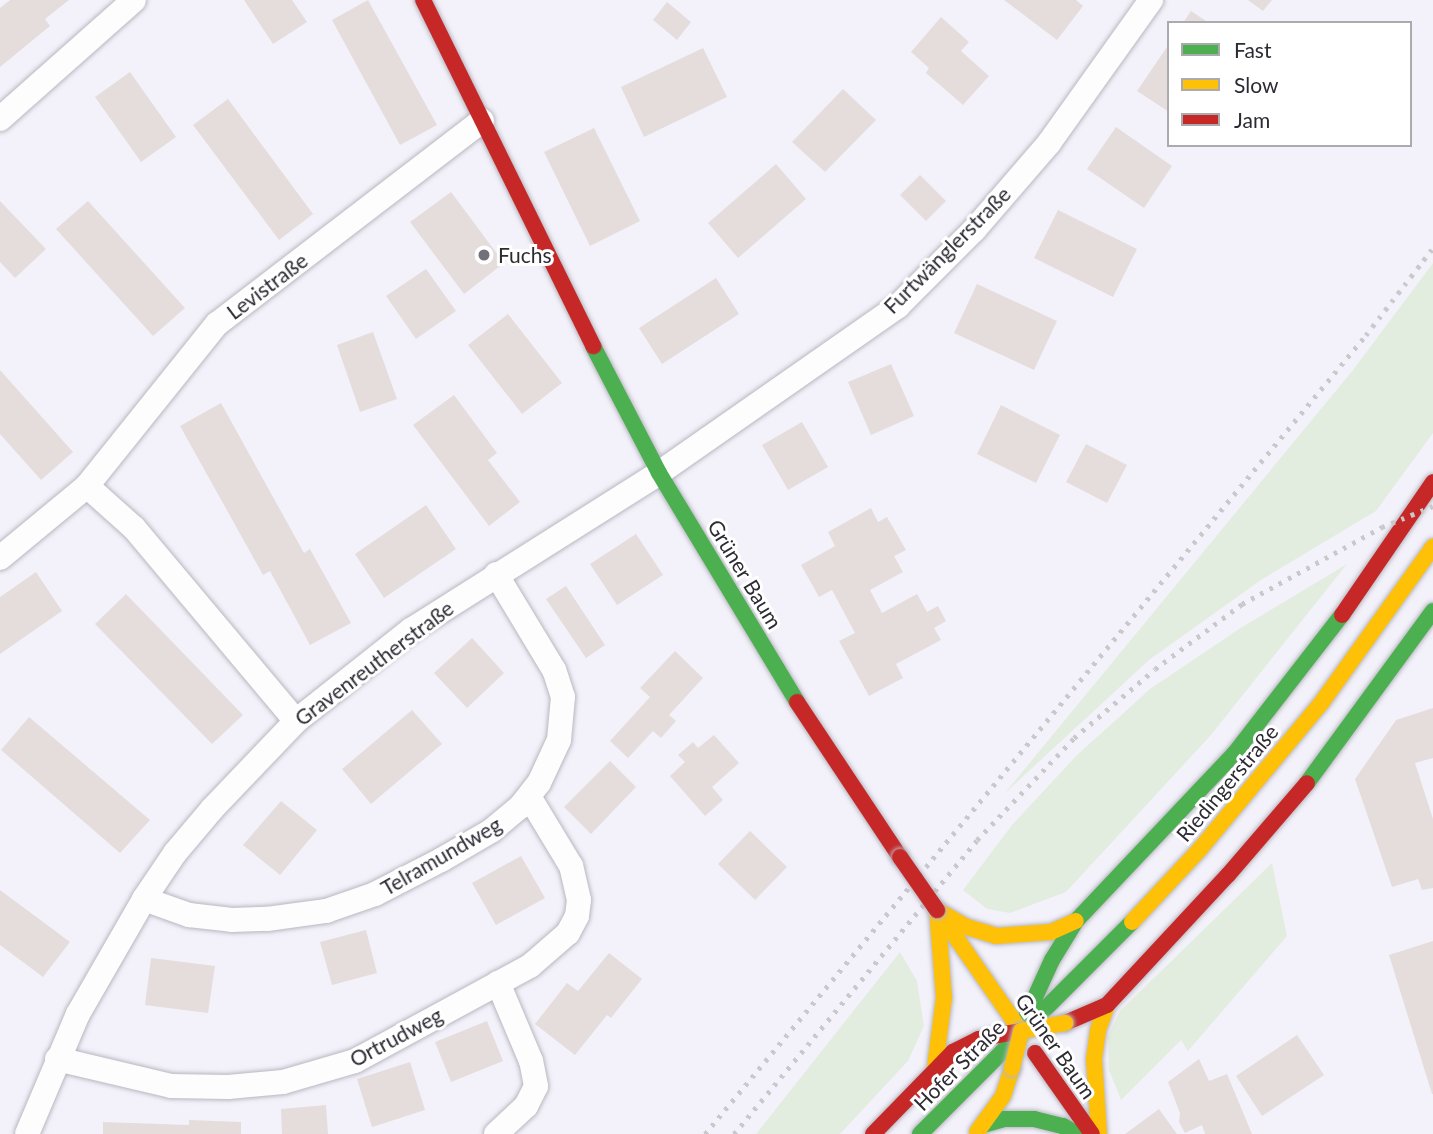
<!DOCTYPE html>
<meta charset="utf-8">
<style>
body{margin:0}
#map{position:relative;width:1433px;height:1134px;overflow:hidden;background:#f3f2fa;font-family:Lato,sans-serif}
div>[style]{position:absolute}
.green>*{inset:0;background:#e3eddf}
.building>*{inset:0;background:#e5dcdc}
.roads{filter:drop-shadow(0 0 2px #b9b7c0) drop-shadow(0 0 2px #b9b7c0)}
.street>*{height:24px;margin:-12px;padding:0 12px;transform-origin:12px;border-radius:12px;background:#fdfdfe}
.fast>*{height:16px;margin:-8px;padding:0 8px;transform-origin:8px;border-radius:8px;background:#4caf50}
.slow>*{height:16px;margin:-8px;padding:0 8px;transform-origin:8px;border-radius:8px;background:#ffc107}
.jam>*{height:16px;margin:-8px;padding:0 8px;transform-origin:8px;border-radius:8px;background:#c62828}
.rail>*{height:5px;margin-top:-2.5px;transform-origin:0;background:repeating-linear-gradient(90deg,#c9c9cc 0 3.5px,transparent 0 10.5px)}
.bridges{filter:drop-shadow(0 0 2px #b9b7c0) drop-shadow(0 0 2px #b9b7c0)}
.slow-bridge>*{height:16px;margin:-8px;padding:0 8px;transform-origin:8px;border-radius:8px;background:#ffc107}
.jam-bridge>*{height:16px;margin:-8px;padding:0 8px;transform-origin:8px;border-radius:8px;background:#c62828}
.dots>*{width:19px;height:19px;translate:-50% -50%;box-sizing:border-box;border:4px solid #fff;border-radius:50%}
span{translate:-50% -50%;white-space:nowrap;text-align:center;line-height:1.15;-webkit-text-stroke:6px #fff;paint-order:stroke}
.street-label{font-size:21px;color:#2c2b34}
.poi-label{font-size:21px;color:#2c2b34}
.left{translate:0 -50%;text-align:left}
.legend{position:absolute;left:1167px;top:21px;width:245px;height:126px;box-sizing:border-box;background:#fff;border:2px solid #abaaae;margin:0;padding:9px 12px;list-style:none;font-size:21px;color:#2c2b34}
.legend li{display:flex;align-items:center;gap:14px;height:35px}
.legend b{width:35px;border:2px solid #abaaae}
</style>
<div id="map">
<div class="green">
<i style="clip-path:polygon(1433px 263px,1433px 433px,1376px 511px,1261px 580px,1149px 660px,1004px 794px,1353px 370px)"></i>
<i style="clip-path:polygon(1347px 564px,1211px 735px,1066px 892px,1010px 913px,987px 909px,963px 890px,1012px 825px,1076px 756px,1150px 689px,1239px 629px)"></i>
<i style="clip-path:polygon(1272px 863px,1287px 936px,1188px 1051px,1181px 1040px,1121px 1100px,1109px 1070px,1108px 1036px,1120px 1011px)"></i>
<i style="clip-path:polygon(900px 952px,917px 981px,924px 1026px,908px 1061px,840px 1134px,756px 1134px)"></i>
</div>
<div class="building">
<i style="clip-path:polygon(10px 0,69px 0,45px 19px,50px 26px,0 67px,0 8px)"></i>
<i style="clip-path:polygon(244px 0,292px 0,307px 22px,273px 44px)"></i>
<i style="clip-path:polygon(368px 0,437px 125px,400px 145px,332px 20px)"></i>
<i style="clip-path:polygon(1004px 0,1076px 0,1083px 6px,1057px 40px)"></i>
<i style="clip-path:polygon(1248px 0,1272px 0,1263px 11px)"></i>
<i style="clip-path:polygon(667px 2px,691px 22px,677px 40px,653px 20px)"></i>
<i style="clip-path:polygon(1191px 11px,1209px 23px,1183px 23px)"></i>
<i style="clip-path:polygon(941px 17px,969px 42px,961px 51px,989px 76px,963px 105px,926px 73px,929px 68px,911px 52px)"></i>
<i style="clip-path:polygon(1169px 44px,1169px 112px,1137px 91px)"></i>
<i style="clip-path:polygon(703px 48px,727px 97px,644px 137px,621px 87px)"></i>
<i style="clip-path:polygon(130px 72px,176px 137px,141px 162px,95px 97px)"></i>
<i style="clip-path:polygon(843px 89px,876px 120px,825px 172px,792px 142px)"></i>
<i style="clip-path:polygon(228px 99px,313px 214px,279px 240px,193px 125px)"></i>
<i style="clip-path:polygon(1116px 127px,1172px 166px,1144px 208px,1087px 169px)"></i>
<i style="clip-path:polygon(594px 128px,640px 221px,590px 246px,544px 152px)"></i>
<i style="clip-path:polygon(776px 164px,806px 199px,738px 258px,708px 223px)"></i>
<i style="clip-path:polygon(920px 175px,946px 201px,926px 221px,900px 195px)"></i>
<i style="clip-path:polygon(451px 192px,504px 263px,464px 294px,410px 222px)"></i>
<i style="clip-path:polygon(0 201px,46px 249px,15px 278px,0 262px)"></i>
<i style="clip-path:polygon(88px 201px,185px 308px,153px 336px,56px 229px)"></i>
<i style="clip-path:polygon(1058px 210px,1137px 249px,1113px 297px,1034px 258px)"></i>
<i style="clip-path:polygon(426px 269px,456px 311px,416px 339px,386px 296px)"></i>
<i style="clip-path:polygon(716px 278px,739px 314px,662px 364px,639px 328px)"></i>
<i style="clip-path:polygon(977px 284px,1057px 321px,1034px 370px,954px 333px)"></i>
<i style="clip-path:polygon(508px 314px,562px 383px,522px 414px,468px 345px)"></i>
<i style="clip-path:polygon(373px 332px,397px 399px,360px 412px,337px 345px)"></i>
<i style="clip-path:polygon(891px 364px,914px 416px,871px 435px,848px 382px)"></i>
<i style="clip-path:polygon(0 370px,73px 452px,41px 480px,0 434px)"></i>
<i style="clip-path:polygon(454px 395px,497px 453px,488px 460px,520px 502px,489px 526px,413px 425px)"></i>
<i style="clip-path:polygon(221px 403px,304px 553px,310px 549px,351px 623px,310px 645px,270px 571px,263px 575px,180px 426px)"></i>
<i style="clip-path:polygon(1001px 405px,1060px 435px,1036px 483px,977px 454px)"></i>
<i style="clip-path:polygon(802px 422px,828px 467px,788px 490px,762px 445px)"></i>
<i style="clip-path:polygon(1086px 444px,1127px 465px,1107px 503px,1066px 482px)"></i>
<i style="clip-path:polygon(426px 505px,456px 549px,384px 598px,355px 554px)"></i>
<i style="clip-path:polygon(871px 508px,878px 522px,887px 517px,906px 550px,894px 556px,903px 572px,870px 590px,882px 613px,917px 594px,927px 612px,938px 606px,946px 621px,934px 628px,941px 640px,896px 664px,903px 678px,869px 696px,839px 641px,855px 633px,832px 590px,819px 597px,801px 565px,835px 546px,828px 532px)"></i>
<i style="clip-path:polygon(636px 534px,663px 575px,617px 605px,590px 564px)"></i>
<i style="clip-path:polygon(36px 572px,62px 611px,0 654px,0 597px)"></i>
<i style="clip-path:polygon(566px 586px,605px 645px,586px 658px,546px 599px)"></i>
<i style="clip-path:polygon(126px 594px,243px 715px,212px 744px,95px 624px)"></i>
<i style="clip-path:polygon(472px 638px,504px 673px,467px 708px,434px 673px)"></i>
<i style="clip-path:polygon(675px 651px,703px 678px,669px 715px,676px 721px,661px 738px,653px 731px,628px 758px,610px 741px,650px 697px,640px 688px)"></i>
<i style="clip-path:polygon(1433px 708px,1433px 758px,1415px 763px,1433px 819px,1433px 888px,1422px 890px,1418px 879px,1392px 887px,1355px 779px,1396px 720px)"></i>
<i style="clip-path:polygon(412px 710px,442px 744px,371px 804px,342px 769px)"></i>
<i style="clip-path:polygon(29px 717px,150px 820px,120px 853px,1px 750px)"></i>
<i style="clip-path:polygon(714px 735px,739px 763px,712px 787px,723px 800px,705px 816px,670px 776px,685px 762px,678px 755px,693px 742px,698px 748px)"></i>
<i style="clip-path:polygon(610px 761px,636px 787px,591px 834px,564px 807px)"></i>
<i style="clip-path:polygon(281px 801px,317px 830px,280px 875px,243px 845px)"></i>
<i style="clip-path:polygon(750px 831px,787px 867px,755px 900px,718px 864px)"></i>
<i style="clip-path:polygon(521px 856px,545px 898px,496px 925px,472px 883px)"></i>
<i style="clip-path:polygon(0 890px,70px 942px,43px 977px,0 945px)"></i>
<i style="clip-path:polygon(366px 930px,377px 973px,332px 985px,320px 942px)"></i>
<i style="clip-path:polygon(1433px 941px,1433px 1094px,1432px 1094px,1389px 955px)"></i>
<i style="clip-path:polygon(609px 953px,642px 979px,611px 1018px,607px 1015px,575px 1055px,535px 1024px,567px 983px,578px 991px)"></i>
<i style="clip-path:polygon(151px 958px,215px 966px,208px 1013px,145px 1005px)"></i>
<i style="clip-path:polygon(487px 1021px,503px 1061px,451px 1082px,435px 1042px)"></i>
<i style="clip-path:polygon(1297px 1035px,1324px 1075px,1262px 1116px,1236px 1076px)"></i>
<i style="clip-path:polygon(1199px 1059px,1209px 1081px,1227px 1074px,1252px 1134px,1205px 1134px,1202px 1125px,1185px 1133px,1179px 1122px,1180px 1113px,1168px 1082px)"></i>
<i style="clip-path:polygon(410px 1062px,425px 1110px,372px 1127px,357px 1079px)"></i>
<i style="clip-path:polygon(326px 1105px,328px 1134px,282px 1134px,281px 1109px)"></i>
<i style="clip-path:polygon(1159px 1109px,1177px 1134px,1125px 1134px)"></i>
<i style="clip-path:polygon(189px 1120px,241px 1122px,241px 1134px,103px 1134px,103px 1122px,189px 1125px)"></i>
</div>
<div class="roads">
<div class="street">
<i style="left:0;top:119px;width:179px;rotate:-41.6deg"></i>
<i style="left:87px;top:486px;width:63px;rotate:41.8deg"></i>
<i style="left:134px;top:528px;width:252px;rotate:50deg"></i>
<i style="left:0;top:558px;width:113px;rotate:-39.6deg"></i>
<i style="left:87px;top:486px;width:208px;rotate:-51.3deg"></i>
<i style="left:217px;top:324px;width:334px;rotate:-37.5deg"></i>
<i style="left:144px;top:899px;width:48px;rotate:19.6deg"></i>
<i style="left:189px;top:915px;width:43px;rotate:6.6deg"></i>
<i style="left:232px;top:920px;width:35px;rotate:-2deg"></i>
<i style="left:267px;top:919px;width:60px;rotate:-7.7deg"></i>
<i style="left:326px;top:911px;width:52px;rotate:-19.1deg"></i>
<i style="left:375px;top:894px;width:74px;rotate:-27.3deg"></i>
<i style="left:441px;top:860px;width:58px;rotate:-30.1deg"></i>
<i style="left:491px;top:831px;width:38px;rotate:-40deg"></i>
<i style="left:520px;top:807px;width:31px;rotate:-52deg"></i>
<i style="left:539px;top:783px;width:47px;rotate:-65.1deg"></i>
<i style="left:559px;top:740px;width:43px;rotate:-84.7deg"></i>
<i style="left:563px;top:697px;width:28px;rotate:-108deg"></i>
<i style="left:554px;top:670px;width:112px;rotate:-121.1deg"></i>
<i style="left:57px;top:1059px;width:117px;rotate:13.3deg"></i>
<i style="left:171px;top:1086px;width:57px;rotate:1deg"></i>
<i style="left:228px;top:1087px;width:55px;rotate:-5.2deg"></i>
<i style="left:283px;top:1082px;width:75px;rotate:-16.3deg"></i>
<i style="left:355px;top:1061px;width:199px;rotate:-28.5deg"></i>
<i style="left:530px;top:966px;width:50px;rotate:-41deg"></i>
<i style="left:568px;top:933px;width:19px;rotate:-62deg"></i>
<i style="left:577px;top:916px;width:16px;rotate:-83deg"></i>
<i style="left:579px;top:900px;width:35px;rotate:-103deg"></i>
<i style="left:571px;top:866px;width:79px;rotate:-121.1deg"></i>
<i style="left:27px;top:1134px;width:130px;rotate:-67deg"></i>
<i style="left:78px;top:1014px;width:133px;rotate:-60.1deg"></i>
<i style="left:144px;top:899px;width:55px;rotate:-56deg"></i>
<i style="left:175px;top:853px;width:57px;rotate:-49.9deg"></i>
<i style="left:212px;top:809px;width:122px;rotate:-46.3deg"></i>
<i style="left:296px;top:721px;width:147px;rotate:-38.4deg"></i>
<i style="left:411px;top:630px;width:294px;rotate:-32.3deg"></i>
<i style="left:659px;top:473px;width:292px;rotate:-34.9deg"></i>
<i style="left:898px;top:306px;width:107px;rotate:-45deg"></i>
<i style="left:974px;top:230px;width:115px;rotate:-49.2deg"></i>
<i style="left:1049px;top:143px;width:176px;rotate:-54.5deg"></i>
<i style="left:496px;top:1134px;width:41px;rotate:-43deg"></i>
<i style="left:526px;top:1106px;width:22px;rotate:-63deg"></i>
<i style="left:536px;top:1086px;width:25px;rotate:-101deg"></i>
<i style="left:531px;top:1061px;width:85px;rotate:-112.9deg"></i>
</div>
<div class="fast">
<i style="left:593px;top:346px;width:143px;rotate:62.5deg"></i>
<i style="left:659px;top:473px;width:267px;rotate:58.9deg"></i>
<i style="left:1307px;top:783px;width:213px;rotate:-53.8deg"></i>
<i style="left:1027px;top:1015px;width:60px;rotate:-65.6deg"></i>
<i style="left:1052px;top:960px;width:46px;rotate:-58.4deg"></i>
<i style="left:1076px;top:921px;width:230px;rotate:-46.6deg"></i>
<i style="left:1234px;top:754px;width:176px;rotate:-52.2deg"></i>
<i style="left:983px;top:1125px;width:22px;rotate:-16deg"></i>
<i style="left:1004px;top:1119px;width:30px"></i>
<i style="left:1034px;top:1119px;width:30px;rotate:14deg"></i>
<i style="left:1063px;top:1126px;width:16px;rotate:30deg"></i>
<i style="left:920px;top:1134px;width:300px;rotate:-45deg"></i>
</div>
<div class="slow">
<i style="left:937px;top:910px;width:34px;rotate:30deg"></i>
<i style="left:967px;top:927px;width:30px;rotate:17deg"></i>
<i style="left:996px;top:936px;width:55px;rotate:-4.2deg"></i>
<i style="left:1051px;top:932px;width:27px;rotate:-24deg"></i>
<i style="left:941px;top:916px;width:140px;rotate:55.2deg"></i>
<i style="left:1132px;top:922px;width:100px;rotate:-47deg"></i>
<i style="left:1200px;top:849px;width:191px;rotate:-50.3deg"></i>
<i style="left:1322px;top:702px;width:191px;rotate:-54.4deg"></i>
<i style="left:935px;top:1067px;width:70px;rotate:-82.6deg"></i>
<i style="left:944px;top:998px;width:88px;rotate:-94.5deg"></i>
<i style="left:977px;top:1132px;width:44px;rotate:-54.2deg"></i>
<i style="left:1003px;top:1096px;width:29px;rotate:-72deg"></i>
<i style="left:1099px;top:1134px;width:75px;rotate:-93.8deg"></i>
<i style="left:1094px;top:1059px;width:29px;rotate:-82deg"></i>
<i style="left:1098px;top:1030px;width:27px;rotate:-70deg"></i>
</div>
<div class="jam">
<i style="left:423px;top:0;width:386px;rotate:63.8deg"></i>
<i style="left:1342px;top:615px;width:161px;rotate:-55.6deg"></i>
<i style="left:797px;top:702px;width:186px;rotate:56.4deg"></i>
<i style="left:1065px;top:1023px;width:46px;rotate:-23.2deg"></i>
<i style="left:1107px;top:1005px;width:178px;rotate:-47.1deg"></i>
<i style="left:1228px;top:875px;width:121px;rotate:-49.3deg"></i>
<i style="left:1035px;top:1053px;width:99px;rotate:54.9deg"></i>
<i style="left:873px;top:1134px;width:115px;rotate:-45.7deg"></i>
<i style="left:953px;top:1052px;width:28px;rotate:-27deg"></i>
<i style="left:978px;top:1039px;width:44px;rotate:-10.5deg"></i>
</div>
</div>
<div class="rail">
<i style="left:705px;top:1134px;width:1037px;rotate:-50.4deg"></i>
<i style="left:1366px;top:335px;width:110px;rotate:-52.4deg"></i>
<i style="left:734px;top:1134px;width:381px;rotate:-50.4deg"></i>
<i style="left:977px;top:840px;width:141px;rotate:-46.4deg"></i>
<i style="left:1074px;top:738px;width:106px;rotate:-40.4deg"></i>
<i style="left:1155px;top:669px;width:109px;rotate:-36.8deg"></i>
<i style="left:1242px;top:604px;width:160px;rotate:-28.8deg"></i>
<i style="left:1382px;top:527px;width:55px;rotate:-22.4deg"></i>
</div>
<div class="bridges">
<div class="slow-bridge">
<i style="left:1021px;top:1031px;width:45px;rotate:-10.3deg"></i>
<i style="left:1012px;top:1068px;width:38px;rotate:-76deg"></i>
</div>
<div class="jam-bridge">
<i style="left:900px;top:857px;width:65px;rotate:55.1deg"></i>
</div>
</div>
<div class="dots">
<i style="left:484px;top:255px;background:#727179"></i>
</div>
<div class="street-label">
<span style="left:947px;top:250px;rotate:-45deg">Furtwänglerstraße</span>
<span style="left:267px;top:286px;rotate:-37deg">Levistraße</span>
<span style="left:745px;top:574px;rotate:59deg">Grüner Baum</span>
<span style="left:374px;top:663px;rotate:-37deg">Gravenreutherstraße</span>
<span style="left:1227px;top:783px;rotate:-50deg">Riedingerstraße</span>
<span style="left:441px;top:856px;rotate:-30deg">Telramundweg</span>
<span style="left:396px;top:1037px;rotate:-28deg">Ortrudweg</span>
<span style="left:1056px;top:1046px;rotate:55deg">Grüner Baum</span>
<span style="left:959px;top:1065px;rotate:-45deg">Hofer Straße</span>
</div>
<div class="poi-label">
<span class="left" style="left:498px;top:255px">Fuchs</span>
</div>
<ul class="legend">
<li><b style="height:9px;background:#4caf50"></b>Fast</li>
<li><b style="height:9px;background:#ffc107"></b>Slow</li>
<li><b style="height:9px;background:#c62828"></b>Jam</li>
</ul>
</div>
